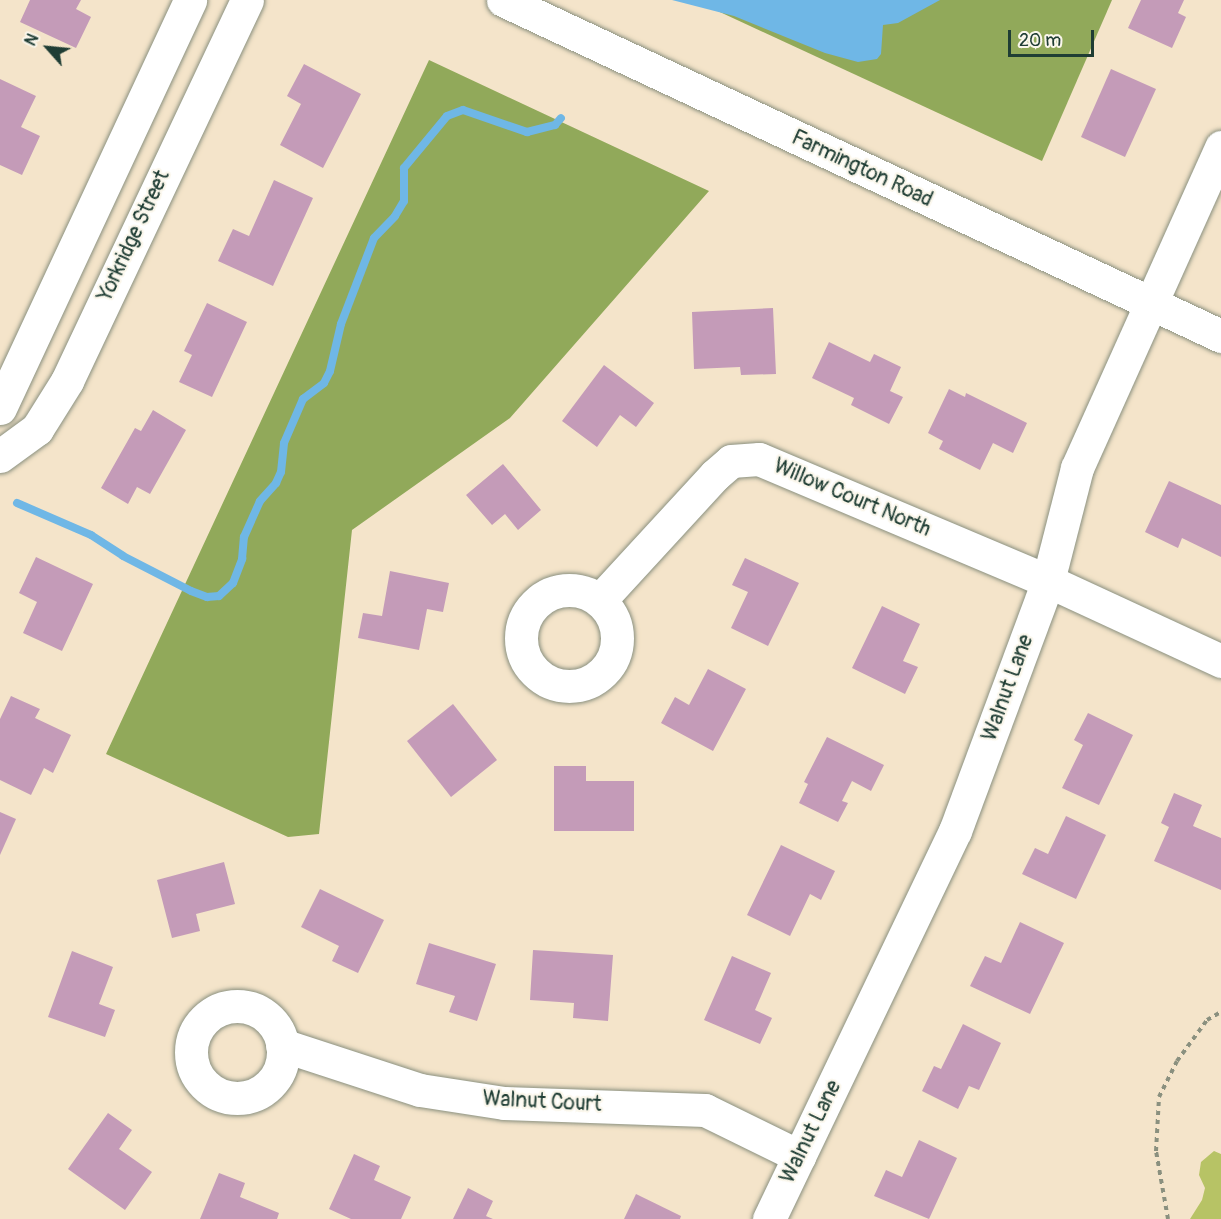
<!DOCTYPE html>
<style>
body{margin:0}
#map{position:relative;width:1221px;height:1219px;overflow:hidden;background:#f4e4ca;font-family:Pangolin,sans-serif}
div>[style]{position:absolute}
.green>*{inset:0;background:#b7c365}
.forest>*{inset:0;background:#91a95a}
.water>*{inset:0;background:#6fb7e6}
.stream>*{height:8px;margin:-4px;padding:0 4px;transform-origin:4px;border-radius:4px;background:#6fb7e6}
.building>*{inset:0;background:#c49bb8}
.path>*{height:4px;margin-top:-2px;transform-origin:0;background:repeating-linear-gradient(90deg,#8a907f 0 4.5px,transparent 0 9px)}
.roads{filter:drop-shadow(0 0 2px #8a907f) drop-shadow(0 0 2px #8a907f)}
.minor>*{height:33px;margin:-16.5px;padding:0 16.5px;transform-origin:16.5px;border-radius:16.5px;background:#fff}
.minor>.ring{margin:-16.5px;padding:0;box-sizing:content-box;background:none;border:33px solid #fff;border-radius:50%}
.tertiary>*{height:33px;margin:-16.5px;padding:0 16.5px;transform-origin:16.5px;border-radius:16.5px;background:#fff}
span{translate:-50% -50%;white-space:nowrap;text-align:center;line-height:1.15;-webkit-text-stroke:4.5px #fbf7ec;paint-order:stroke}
.street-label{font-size:21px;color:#1f3d34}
.north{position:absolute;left:18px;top:18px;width:60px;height:60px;-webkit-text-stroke:4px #fbf7ec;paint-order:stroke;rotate:297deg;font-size:16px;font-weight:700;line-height:24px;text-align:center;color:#1f3d34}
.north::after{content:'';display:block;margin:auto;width:21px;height:27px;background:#1f3d34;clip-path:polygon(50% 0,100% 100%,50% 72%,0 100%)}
.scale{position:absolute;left:1008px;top:30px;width:86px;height:27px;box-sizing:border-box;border:3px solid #1f3d34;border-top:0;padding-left:8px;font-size:18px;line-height:21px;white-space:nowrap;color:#1f3d34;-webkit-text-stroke:4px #fbf7ec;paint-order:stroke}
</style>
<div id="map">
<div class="green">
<i style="clip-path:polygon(1214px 1151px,1221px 1154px,1221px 1219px,1190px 1219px,1202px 1200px,1205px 1188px,1199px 1175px,1201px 1162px)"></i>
</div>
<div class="forest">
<i style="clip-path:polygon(694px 0,1112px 0,1042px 161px)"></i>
<i style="clip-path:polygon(429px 60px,709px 191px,510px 418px,352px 530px,319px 834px,288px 837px,106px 754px)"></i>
</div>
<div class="water">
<i style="clip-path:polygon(672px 0,940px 0,898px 23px,883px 25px,881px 54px,877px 59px,858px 62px,825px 53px,734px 16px)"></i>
</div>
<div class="stream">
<i style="left:17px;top:503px;width:81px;rotate:23.4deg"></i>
<i style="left:91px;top:535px;width:38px;rotate:33deg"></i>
<i style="left:123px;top:556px;width:76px;rotate:27.2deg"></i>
<i style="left:191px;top:591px;width:17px;rotate:21deg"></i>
<i style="left:207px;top:597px;width:12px;rotate:-5deg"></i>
<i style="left:219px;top:596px;width:19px;rotate:-43deg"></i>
<i style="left:233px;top:583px;width:26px;rotate:-69deg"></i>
<i style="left:242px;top:559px;width:22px;rotate:-85deg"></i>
<i style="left:244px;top:537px;width:39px;rotate:-66deg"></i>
<i style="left:260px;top:501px;width:24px;rotate:-48deg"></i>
<i style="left:276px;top:483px;width:12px;rotate:-66deg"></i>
<i style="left:281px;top:472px;width:29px;rotate:-84deg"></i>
<i style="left:284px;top:443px;width:48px;rotate:-66.6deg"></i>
<i style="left:303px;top:399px;width:26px;rotate:-37deg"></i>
<i style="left:324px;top:383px;width:13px;rotate:-63deg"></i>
<i style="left:330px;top:371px;width:48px;rotate:-76.8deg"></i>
<i style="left:341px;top:324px;width:92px;rotate:-69deg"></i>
<i style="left:374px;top:238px;width:30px;rotate:-46deg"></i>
<i style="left:395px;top:216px;width:17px;rotate:-59deg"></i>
<i style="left:404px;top:201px;width:33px;rotate:-90deg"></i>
<i style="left:404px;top:168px;width:67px;rotate:-50.4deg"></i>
<i style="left:447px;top:116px;width:17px;rotate:-21deg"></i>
<i style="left:463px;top:110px;width:68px;rotate:19deg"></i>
<i style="left:527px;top:132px;width:29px;rotate:-14deg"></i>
<i style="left:555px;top:125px;width:9px;rotate:-49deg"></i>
</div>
<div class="building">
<i style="clip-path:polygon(30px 0,81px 0,76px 9px,91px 17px,76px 48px,20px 22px)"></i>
<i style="clip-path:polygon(1141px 0,1184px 0,1178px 13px,1186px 17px,1172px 48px,1128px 28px)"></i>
<i style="clip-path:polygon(304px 64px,361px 94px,323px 168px,280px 145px,301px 104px,287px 96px)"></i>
<i style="clip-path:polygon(1111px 69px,1156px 89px,1125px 157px,1081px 137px)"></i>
<i style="clip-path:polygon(0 79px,36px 96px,21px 127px,40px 136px,22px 175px,0 165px)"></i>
<i style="clip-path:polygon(274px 180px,313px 198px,273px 286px,218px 261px,233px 229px,249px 236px)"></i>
<i style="clip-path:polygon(207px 303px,247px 322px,212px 397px,179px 382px,192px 355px,184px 351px)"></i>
<i style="clip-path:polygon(773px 308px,776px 374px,741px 375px,740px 367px,694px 369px,692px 312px)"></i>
<i style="clip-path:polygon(829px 342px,870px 362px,874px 354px,901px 367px,890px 391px,903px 397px,889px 424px,851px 405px,854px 398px,812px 378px)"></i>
<i style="clip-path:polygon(604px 365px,654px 403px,636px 427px,620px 415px,597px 447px,562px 421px)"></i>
<i style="clip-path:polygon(949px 389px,965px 397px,966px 393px,1027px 423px,1013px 453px,993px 443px,980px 470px,939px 449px,943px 441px,928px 433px)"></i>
<i style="clip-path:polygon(153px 410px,186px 430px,150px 494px,137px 487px,128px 504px,101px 488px,135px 428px,141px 431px)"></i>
<i style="clip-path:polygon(503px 464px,541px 510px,518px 530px,505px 514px,492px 525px,466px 495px)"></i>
<i style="clip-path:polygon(1169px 481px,1221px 505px,1221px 557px,1182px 538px,1178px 548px,1145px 532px)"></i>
<i style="clip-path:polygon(36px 557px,93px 584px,62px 651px,23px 633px,37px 602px,19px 593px)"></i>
<i style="clip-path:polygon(745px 558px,799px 583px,768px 646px,731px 628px,748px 592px,732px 585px)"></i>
<i style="clip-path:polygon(390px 571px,449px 583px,443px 612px,427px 609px,419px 650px,358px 638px,363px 613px,382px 616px)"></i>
<i style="clip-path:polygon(882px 606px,920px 624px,903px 661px,918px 667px,905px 694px,852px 668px)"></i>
<i style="clip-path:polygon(708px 669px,746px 689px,713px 751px,661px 723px,675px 697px,689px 705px)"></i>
<i style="clip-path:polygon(11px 696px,40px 709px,35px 718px,71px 735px,53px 773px,44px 768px,31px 795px,0 780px,0 719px)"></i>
<i style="clip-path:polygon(453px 704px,497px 760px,451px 797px,407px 741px)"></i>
<i style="clip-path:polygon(1088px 713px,1133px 735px,1099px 805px,1062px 788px,1083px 745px,1074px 740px)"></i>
<i style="clip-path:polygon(827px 737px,884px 765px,871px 791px,852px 781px,842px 801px,848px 803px,838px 822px,799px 803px,808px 784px,804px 782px)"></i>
<i style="clip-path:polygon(554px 766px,586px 766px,586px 781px,634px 781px,634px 831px,554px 831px)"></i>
<i style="clip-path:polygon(1174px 793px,1202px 805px,1193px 826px,1221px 838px,1221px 890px,1154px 861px,1169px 827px,1161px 823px)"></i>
<i style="clip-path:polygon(0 812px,16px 819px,0 855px)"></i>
<i style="clip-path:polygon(1066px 816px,1106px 835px,1076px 899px,1022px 874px,1035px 848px,1048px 854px)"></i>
<i style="clip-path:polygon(781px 845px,835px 871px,821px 900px,810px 894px,790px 936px,747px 915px)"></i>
<i style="clip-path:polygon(224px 862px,235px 904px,196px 914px,200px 931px,172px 938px,157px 880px)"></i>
<i style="clip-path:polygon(320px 889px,384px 920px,358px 973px,332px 961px,339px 946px,301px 927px)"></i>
<i style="clip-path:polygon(1020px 922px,1064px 943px,1030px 1014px,970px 986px,985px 956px,1001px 963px)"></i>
<i style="clip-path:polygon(429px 943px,496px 964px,477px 1021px,449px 1012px,455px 996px,416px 984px)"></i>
<i style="clip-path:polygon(533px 950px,613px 955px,608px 1021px,573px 1018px,574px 1003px,530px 1000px)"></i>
<i style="clip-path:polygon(72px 951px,113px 967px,99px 1004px,115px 1010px,105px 1037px,48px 1017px)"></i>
<i style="clip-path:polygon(732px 956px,771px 973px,755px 1010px,772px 1018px,760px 1044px,704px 1020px)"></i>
<i style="clip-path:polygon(963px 1024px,1001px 1043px,979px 1090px,969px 1086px,958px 1109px,922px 1091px,934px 1066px,941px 1069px)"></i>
<i style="clip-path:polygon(108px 1113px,132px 1130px,119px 1149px,152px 1172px,125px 1210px,68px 1169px)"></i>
<i style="clip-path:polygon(919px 1140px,957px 1158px,929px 1219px,874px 1196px,886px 1170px,902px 1177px)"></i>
<i style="clip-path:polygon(354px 1154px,380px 1166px,374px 1180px,411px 1197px,401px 1219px,351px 1219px,329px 1209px)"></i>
<i style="clip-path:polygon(219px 1173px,245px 1183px,240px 1197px,279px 1213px,277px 1219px,200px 1219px)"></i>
<i style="clip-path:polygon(468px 1188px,493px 1201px,486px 1216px,493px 1219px,453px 1219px)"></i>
<i style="clip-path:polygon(636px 1194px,681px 1216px,680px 1219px,624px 1219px)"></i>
</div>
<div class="path">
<i style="left:1168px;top:1219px;width:69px;rotate:-100deg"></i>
<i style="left:1156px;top:1151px;width:54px;rotate:-86.8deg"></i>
<i style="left:1159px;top:1097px;width:40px;rotate:-63.4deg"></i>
<i style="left:1177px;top:1061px;width:51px;rotate:-53.8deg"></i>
<i style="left:1207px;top:1020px;width:16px;rotate:-30deg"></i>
</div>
<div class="roads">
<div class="minor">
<i style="left:0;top:408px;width:450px;rotate:-65deg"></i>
<i style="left:0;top:456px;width:46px;rotate:-36.1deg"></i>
<i style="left:37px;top:429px;width:57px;rotate:-58deg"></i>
<i style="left:67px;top:381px;width:421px;rotate:-64.7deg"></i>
<i class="ring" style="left:521px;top:590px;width:63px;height:63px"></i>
<i style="left:600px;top:600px;width:170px;rotate:-47.4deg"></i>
<i style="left:715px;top:475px;width:21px;rotate:-41deg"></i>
<i style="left:731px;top:461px;width:28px;rotate:-4deg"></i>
<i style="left:759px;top:459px;width:314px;rotate:22.9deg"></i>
<i style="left:1048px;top:581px;width:191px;rotate:24.8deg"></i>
<i class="ring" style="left:191px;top:1006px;width:59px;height:59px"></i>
<i style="left:282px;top:1045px;width:145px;rotate:18.1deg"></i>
<i style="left:420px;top:1090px;width:85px;rotate:8.8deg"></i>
<i style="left:504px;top:1103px;width:201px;rotate:2deg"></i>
<i style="left:705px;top:1110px;width:105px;rotate:26.1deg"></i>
<i style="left:769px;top:1219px;width:430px;rotate:-64.4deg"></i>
<i style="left:955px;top:831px;width:267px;rotate:-69.6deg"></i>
<i style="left:1048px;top:581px;width:117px;rotate:-75.6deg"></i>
<i style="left:1077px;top:468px;width:352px;rotate:-65.8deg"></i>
</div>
<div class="tertiary">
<i style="left:503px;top:0;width:793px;rotate:25.08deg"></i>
</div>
</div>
<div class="street-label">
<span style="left:862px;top:169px;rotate:25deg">Farmington Road</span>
<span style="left:134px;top:236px;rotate:-65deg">Yorkridge Street</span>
<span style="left:852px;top:498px;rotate:23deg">Willow Court North</span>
<span style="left:1008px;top:688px;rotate:-70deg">Walnut Lane</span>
<span style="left:542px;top:1102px;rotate:3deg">Walnut Court</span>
<span style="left:811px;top:1132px;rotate:-64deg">Walnut Lane</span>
</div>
<div class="north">N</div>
<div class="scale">20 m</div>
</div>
